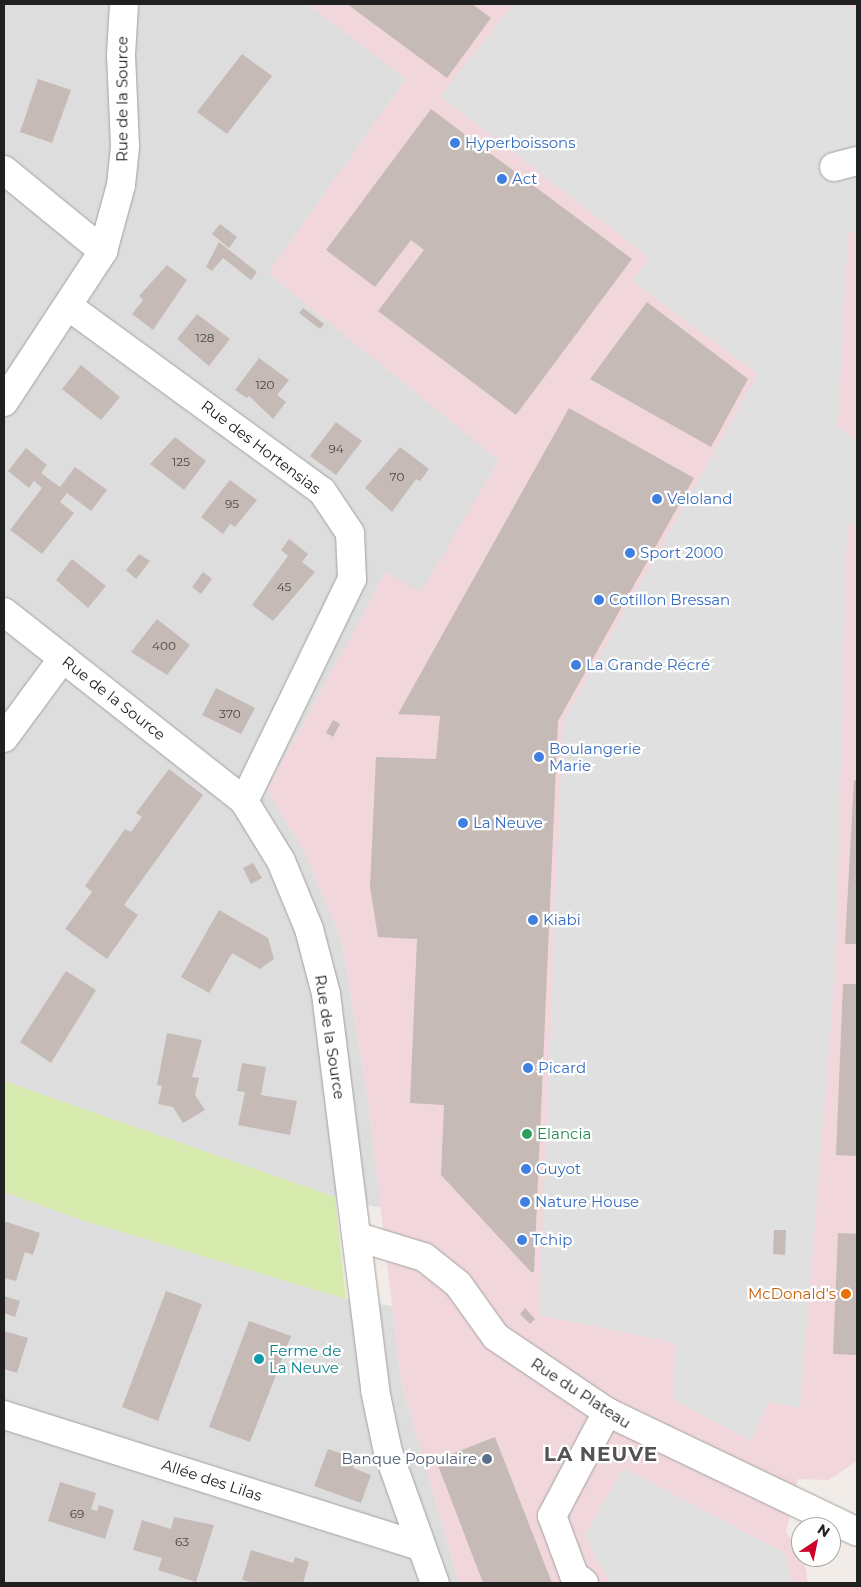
<!DOCTYPE html>
<meta charset="utf-8">
<style>
body{margin:0}
#map{position:relative;width:861px;height:1587px;overflow:hidden;background:#f1ece7;font-family:Montserrat,sans-serif}
div>[style]{position:absolute}
.residential>*{inset:0;background:#deddde}
.commercial>*{inset:0;background:#f1d7db}
.grass>*{inset:0;background:#d7eaae}
.parking>*{inset:0;background:#e0e0e0}
.building>*{inset:0;background:#c5bab6}
.roads{filter:drop-shadow(0 0 1px #a1a1a1) drop-shadow(0 0 1px #a1a1a1)}
.minor>*{height:28px;margin:-14px;padding:0 14px;transform-origin:14px;border-radius:14px;background:#fff}
.dots>*{width:14px;height:14px;translate:-50% -50%;box-sizing:border-box;border:2px solid #fff;border-radius:50%}
span{translate:-50% -50%;white-space:nowrap;text-align:center;line-height:1.15;-webkit-text-stroke:4.5px #fff;paint-order:stroke}
.number-label{font-size:12px;color:#494646}
.number-label span{-webkit-text-stroke-width:0}
.street-label{font-size:15px;color:#202020}
.shop-label{font-size:15px;color:#366cbe}
.left{translate:0 -50%;text-align:left}
.leisure-label{font-size:15px;color:#27864d}
.food-label{font-size:15px;color:#c56008}
.right{translate:-100% -50%;text-align:right}
.culture-label{font-size:15px;color:#0d838f}
.service-label{font-size:15px;color:#4e5e75}
.district-label{font-size:20px;color:#535353;font-weight:700;letter-spacing:1px}
.frame{position:absolute;inset:0;border:5px solid #202020;pointer-events:none}
.north{position:absolute;left:791px;top:1517px;width:50px;height:50px;box-sizing:border-box;background:#fff;border:1px solid #a6a6a6;border-radius:50%;rotate:34deg;font-size:14px;font-weight:700;line-height:20px;text-align:center;color:#202020}
.north::after{content:'';display:block;margin:auto;width:18px;height:22px;background:#ce032b;clip-path:polygon(50% 0,100% 100%,50% 72%,0 100%)}
</style>
<div id="map">
<div class="residential">
<i style="clip-path:polygon(4px 4px,308px 4px,406px 79px,268px 273px,499px 460px,421px 593px,386px 573px,267px 790px,304px 851px,342px 941px,369px 1108px,381px 1208px,335px 1197px,4px 1081px)"></i>
<i style="clip-path:polygon(4px 1192px,82px 1220px,346px 1299px,392px 1306px,401px 1382px,459px 1583px,4px 1583px)"></i>
</div>
<div class="commercial">
<i style="clip-path:polygon(308px 4px,857px 4px,857px 1461px,829px 1480px,798px 1479px,786px 1532px,804px 1558px,808px 1583px,459px 1583px,401px 1382px,369px 1108px,342px 941px,304px 851px,267px 790px,386px 572px,421px 592px,499px 460px,268px 273px,406px 79px)"></i>
</div>
<div class="grass">
<i style="clip-path:polygon(4px 1081px,335px 1197px,346px 1299px,82px 1220px,4px 1192px)"></i>
</div>
<div class="parking">
<i style="clip-path:polygon(508px 4px,848px 4px,857px 10px,857px 232px,848px 232px,838px 426px,857px 442px,857px 525px,847px 525px,836px 962px,800px 1408px,769px 1402px,751px 1441px,674px 1400px,675px 1343px,539px 1315px,563px 721px,758px 374px,633px 281px,649px 257px,440px 96px,512px 7px)"></i>
<i style="clip-path:polygon(623px 1468px,785px 1553px,792px 1583px,610px 1583px,584px 1536px)"></i>
</div>
<div class="building">
<i style="clip-path:polygon(347px 4px,472px 4px,491px 18px,447px 78px)"></i>
<i style="clip-path:polygon(242px 54px,272px 76px,227px 134px,197px 112px)"></i>
<i style="clip-path:polygon(38px 79px,71px 90px,52px 143px,20px 132px)"></i>
<i style="clip-path:polygon(431px 109px,632px 259px,516px 415px,378px 311px,424px 250px,411px 240px,375px 287px,326px 250px)"></i>
<i style="clip-path:polygon(220px 224px,237px 237px,229px 248px,212px 234px)"></i>
<i style="clip-path:polygon(219px 242px,257px 272px,251px 280px,223px 258px,212px 271px,206px 267px)"></i>
<i style="clip-path:polygon(167px 265px,187px 280px,153px 330px,132px 314px,143px 300px,139px 296px)"></i>
<i style="clip-path:polygon(647px 302px,748px 379px,711px 447px,590px 379px)"></i>
<i style="clip-path:polygon(303px 308px,324px 324px,320px 329px,299px 313px)"></i>
<i style="clip-path:polygon(197px 314px,230px 339px,209px 366px,177px 339px)"></i>
<i style="clip-path:polygon(259px 358px,289px 380px,277px 395px,286px 402px,273px 419px,249px 396px,247px 398px,235px 390px)"></i>
<i style="clip-path:polygon(81px 365px,120px 397px,101px 420px,62px 389px)"></i>
<i style="clip-path:polygon(569px 408px,694px 478px,558px 721px,534px 1272px,531px 1272px,441px 1175px,444px 1105px,410px 1103px,417px 939px,378px 937px,370px 887px,376px 757px,436px 759px,440px 716px,398px 714px)"></i>
<i style="clip-path:polygon(336px 422px,362px 441px,336px 475px,310px 456px)"></i>
<i style="clip-path:polygon(175px 437px,206px 461px,184px 490px,150px 464px)"></i>
<i style="clip-path:polygon(400px 447px,429px 469px,420px 481px,416px 479px,392px 512px,365px 488px)"></i>
<i style="clip-path:polygon(26px 448px,47px 465px,41px 473px,60px 487px,75px 467px,107px 490px,91px 511px,67px 493px,60px 502px,74px 513px,42px 554px,10px 530px,42px 488px,34px 481px,29px 488px,8px 471px)"></i>
<i style="clip-path:polygon(230px 480px,257px 500px,235px 527px,230px 524px,223px 534px,201px 517px)"></i>
<i style="clip-path:polygon(289px 539px,308px 554px,302px 562px,315px 572px,273px 621px,252px 605px,288px 556px,281px 550px)"></i>
<i style="clip-path:polygon(139px 554px,150px 561px,136px 579px,126px 570px)"></i>
<i style="clip-path:polygon(72px 559px,106px 586px,88px 608px,56px 580px)"></i>
<i style="clip-path:polygon(203px 572px,212px 579px,201px 594px,192px 587px)"></i>
<i style="clip-path:polygon(157px 619px,190px 645px,167px 675px,131px 652px)"></i>
<i style="clip-path:polygon(216px 688px,255px 708px,241px 734px,202px 715px)"></i>
<i style="clip-path:polygon(333px 720px,340px 724px,333px 737px,326px 733px)"></i>
<i style="clip-path:polygon(169px 769px,203px 795px,124px 905px,138px 915px,107px 959px,65px 929px,92px 892px,85px 886px,125px 829px,131px 832px,142px 817px,136px 813px)"></i>
<i style="clip-path:polygon(854px 780px,857px 781px,857px 944px,845px 944px)"></i>
<i style="clip-path:polygon(253px 863px,262px 878px,251px 884px,243px 868px)"></i>
<i style="clip-path:polygon(219px 910px,268px 938px,274px 959px,260px 969px,232px 953px,209px 993px,181px 977px)"></i>
<i style="clip-path:polygon(66px 971px,96px 990px,51px 1063px,20px 1042px)"></i>
<i style="clip-path:polygon(843px 984px,857px 984px,857px 1156px,836px 1155px)"></i>
<i style="clip-path:polygon(167px 1033px,202px 1040px,192px 1077px,199px 1078px,195px 1095px,205px 1110px,183px 1123px,173px 1107px,158px 1104px,162px 1086px,157px 1085px)"></i>
<i style="clip-path:polygon(242px 1063px,266px 1067px,261px 1095px,297px 1101px,290px 1135px,238px 1125px,245px 1092px,237px 1091px)"></i>
<i style="clip-path:polygon(4px 1221px,40px 1233px,33px 1255px,25px 1252px,16px 1281px,4px 1278px)"></i>
<i style="clip-path:polygon(774px 1230px,786px 1230px,785px 1255px,773px 1254px)"></i>
<i style="clip-path:polygon(838px 1233px,857px 1234px,857px 1355px,833px 1354px)"></i>
<i style="clip-path:polygon(166px 1291px,202px 1304px,158px 1421px,122px 1407px)"></i>
<i style="clip-path:polygon(4px 1296px,20px 1301px,15px 1317px,4px 1313px)"></i>
<i style="clip-path:polygon(525px 1308px,535px 1319px,530px 1324px,520px 1314px)"></i>
<i style="clip-path:polygon(249px 1321px,291px 1336px,250px 1442px,209px 1427px)"></i>
<i style="clip-path:polygon(4px 1331px,28px 1338px,17px 1373px,4px 1369px)"></i>
<i style="clip-path:polygon(495px 1437px,552px 1583px,483px 1583px,436px 1460px)"></i>
<i style="clip-path:polygon(328px 1449px,357px 1459px,353px 1468px,371px 1475px,361px 1503px,314px 1486px)"></i>
<i style="clip-path:polygon(60px 1482px,96px 1493px,91px 1509px,97px 1511px,99px 1505px,114px 1510px,105px 1539px,48px 1521px)"></i>
<i style="clip-path:polygon(174px 1517px,214px 1525px,196px 1582px,158px 1570px,162px 1558px,133px 1550px,142px 1520px,171px 1529px)"></i>
<i style="clip-path:polygon(251px 1550px,293px 1563px,295px 1557px,309px 1562px,303px 1583px,254px 1583px,242px 1580px)"></i>
</div>
<div class="roads">
<div class="minor">
<i style="left:834px;top:167px;width:24px;rotate:-15deg"></i>
<i style="left:4px;top:170px;width:128px;rotate:39.3deg"></i>
<i style="left:68px;top:306px;width:314px;rotate:36.1deg"></i>
<i style="left:322px;top:491px;width:50px;rotate:56.3deg"></i>
<i style="left:350px;top:533px;width:46px;rotate:87.5deg"></i>
<i style="left:352px;top:579px;width:247px;rotate:115.9deg"></i>
<i style="left:4px;top:402px;width:181px;rotate:-56.7deg"></i>
<i style="left:103px;top:251px;width:68px;rotate:-74.7deg"></i>
<i style="left:121px;top:185px;width:39px;rotate:-84deg"></i>
<i style="left:125px;top:146px;width:91px;rotate:-92.5deg"></i>
<i style="left:121px;top:55px;width:51px;rotate:-86.6deg"></i>
<i style="left:4px;top:612px;width:305px;rotate:38.2deg"></i>
<i style="left:244px;top:801px;width:70px;rotate:58.3deg"></i>
<i style="left:281px;top:861px;width:74px;rotate:67.6deg"></i>
<i style="left:309px;top:929px;width:67px;rotate:75.3deg"></i>
<i style="left:326px;top:994px;width:399px;rotate:82.9deg"></i>
<i style="left:375px;top:1390px;width:63px;rotate:78.2deg"></i>
<i style="left:388px;top:1452px;width:139px;rotate:70.3deg"></i>
<i style="left:4px;top:738px;width:99px;rotate:-53.6deg"></i>
<i style="left:358px;top:1237px;width:69px;rotate:16.9deg"></i>
<i style="left:424px;top:1257px;width:43px;rotate:38.5deg"></i>
<i style="left:458px;top:1284px;width:65px;rotate:54.4deg"></i>
<i style="left:496px;top:1337px;width:134px;rotate:34deg"></i>
<i style="left:607px;top:1412px;width:277px;rotate:25.6deg"></i>
<i style="left:4px;top:1415px;width:436px;rotate:17.5deg"></i>
<i style="left:584px;top:1583px;width:13px;rotate:-141deg"></i>
<i style="left:574px;top:1575px;width:63px;rotate:-110.4deg"></i>
<i style="left:552px;top:1516px;width:118px;rotate:-62.1deg"></i>
</div>
</div>
<div class="dots">
<i style="left:455px;top:143px;background:#3f7fe0"></i>
<i style="left:502px;top:179px;background:#3f7fe0"></i>
<i style="left:657px;top:499px;background:#3f7fe0"></i>
<i style="left:630px;top:553px;background:#3f7fe0"></i>
<i style="left:599px;top:600px;background:#3f7fe0"></i>
<i style="left:576px;top:665px;background:#3f7fe0"></i>
<i style="left:539px;top:757px;background:#3f7fe0"></i>
<i style="left:463px;top:823px;background:#3f7fe0"></i>
<i style="left:533px;top:920px;background:#3f7fe0"></i>
<i style="left:528px;top:1068px;background:#3f7fe0"></i>
<i style="left:527px;top:1134px;background:#2e9e5b"></i>
<i style="left:526px;top:1169px;background:#3f7fe0"></i>
<i style="left:525px;top:1202px;background:#3f7fe0"></i>
<i style="left:522px;top:1240px;background:#3f7fe0"></i>
<i style="left:846px;top:1294px;background:#e8710a"></i>
<i style="left:259px;top:1359px;background:#0f9aa8"></i>
<i style="left:487px;top:1459px;background:#5c6f8a"></i>
</div>
<div class="number-label">
<span style="left:205px;top:338px">128</span>
<span style="left:265px;top:385px">120</span>
<span style="left:336px;top:449px">94</span>
<span style="left:181px;top:462px">125</span>
<span style="left:397px;top:477px">70</span>
<span style="left:232px;top:504px">95</span>
<span style="left:284px;top:587px">45</span>
<span style="left:164px;top:646px">400</span>
<span style="left:230px;top:714px">370</span>
<span style="left:77px;top:1514px">69</span>
<span style="left:182px;top:1542px">63</span>
</div>
<div class="street-label">
<span style="left:122px;top:99px;rotate:-90deg">Rue de la Source</span>
<span style="left:261px;top:447px;rotate:37deg">Rue des Hortensias</span>
<span style="left:114px;top:698px;rotate:38deg">Rue de la Source</span>
<span style="left:330px;top:1037px;rotate:81deg">Rue de la Source</span>
<span style="left:581px;top:1393px;rotate:33deg">Rue du Plateau</span>
<span style="left:212px;top:1480px;rotate:18deg">Allée des Lilas</span>
</div>
<div class="shop-label">
<span class="left" style="left:465px;top:143px">Hyperboissons</span>
<span class="left" style="left:512px;top:179px">Act</span>
<span class="left" style="left:667px;top:499px">Veloland</span>
<span class="left" style="left:640px;top:553px">Sport 2000</span>
<span class="left" style="left:609px;top:600px">Cotillon Bressan</span>
<span class="left" style="left:586px;top:665px">La Grande Récré</span>
<span class="left" style="left:549px;top:757px">Boulangerie<br>Marie</span>
<span class="left" style="left:473px;top:823px">La Neuve</span>
<span class="left" style="left:543px;top:920px">Kiabi</span>
<span class="left" style="left:538px;top:1068px">Picard</span>
<span class="left" style="left:536px;top:1169px">Guyot</span>
<span class="left" style="left:535px;top:1202px">Nature House</span>
<span class="left" style="left:532px;top:1240px">Tchip</span>
</div>
<div class="leisure-label">
<span class="left" style="left:537px;top:1134px">Elancia</span>
</div>
<div class="food-label">
<span class="right" style="left:836px;top:1294px">McDonald's</span>
</div>
<div class="culture-label">
<span class="left" style="left:269px;top:1359px">Ferme de<br>La Neuve</span>
</div>
<div class="service-label">
<span class="right" style="left:477px;top:1459px">Banque Populaire</span>
</div>
<div class="district-label">
<span style="left:601px;top:1454px">LA NEUVE</span>
</div>
<div class="frame"></div>
<div class="north">N</div>
</div>
